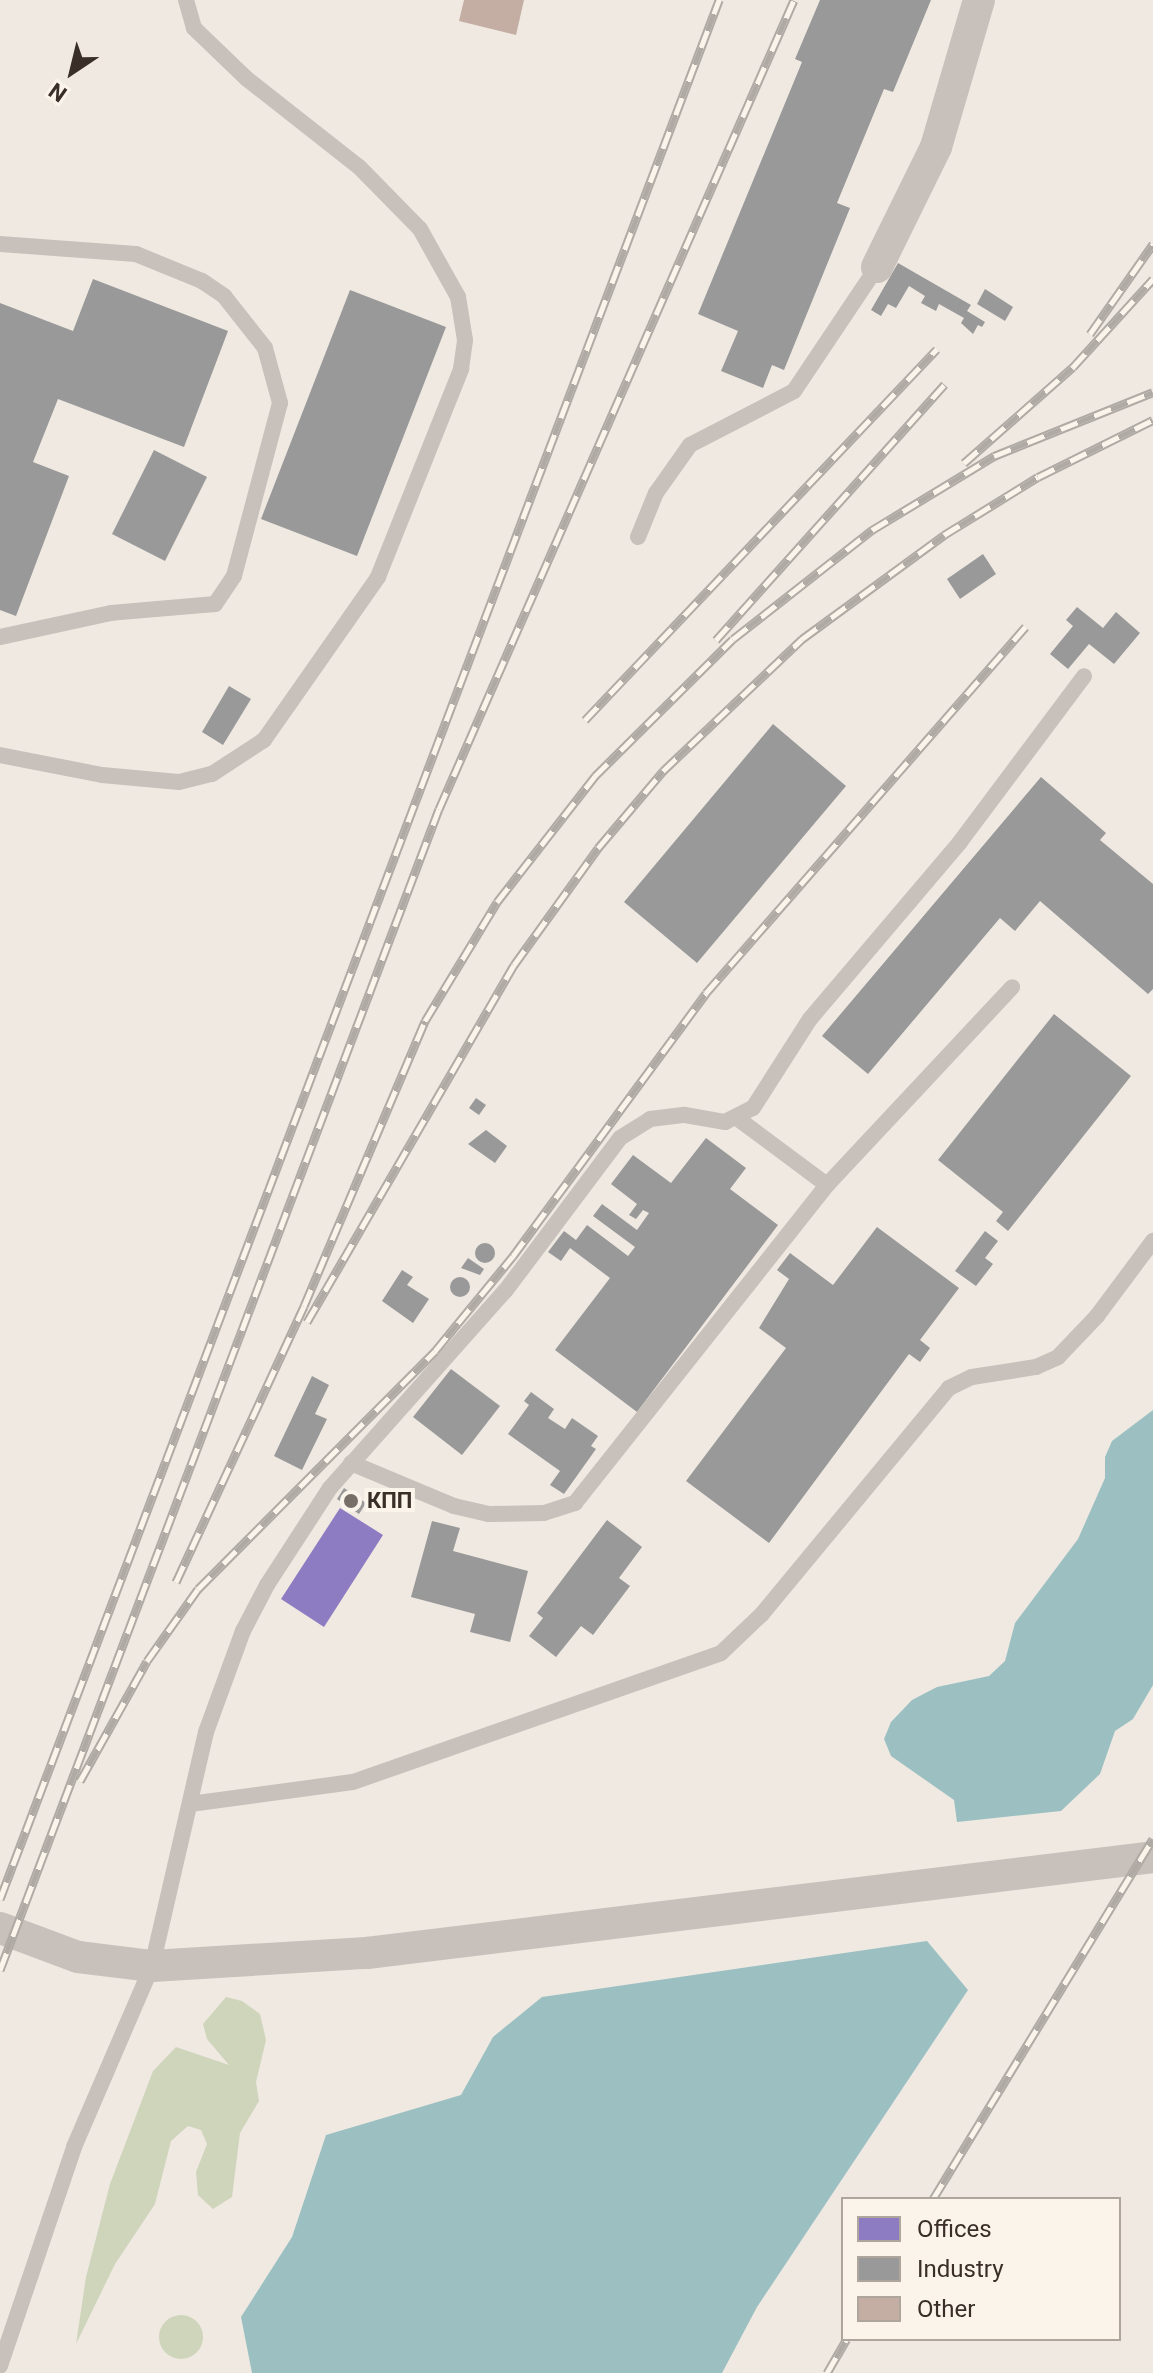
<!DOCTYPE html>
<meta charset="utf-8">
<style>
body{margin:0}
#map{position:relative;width:1153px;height:2373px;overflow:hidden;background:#efe9e2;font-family:Roboto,sans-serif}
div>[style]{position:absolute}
.green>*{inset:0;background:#cfd5bb}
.round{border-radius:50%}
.water>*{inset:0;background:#9cc0c2}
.offices>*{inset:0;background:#8e7cc3}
.industry>*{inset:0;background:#999}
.building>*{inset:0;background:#c4ada2}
.lane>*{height:16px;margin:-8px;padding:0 8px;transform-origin:8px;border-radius:8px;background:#c8c1bb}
.street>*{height:32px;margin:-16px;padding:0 16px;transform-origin:16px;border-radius:16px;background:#c8c1bb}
.rail>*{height:9px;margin-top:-4.5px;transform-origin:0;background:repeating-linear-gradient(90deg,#fbf4ea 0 18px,#b0aaa5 0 36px);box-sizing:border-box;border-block:2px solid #b0aaa5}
.dots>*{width:22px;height:22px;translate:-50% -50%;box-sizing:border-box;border:4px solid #fbf4ea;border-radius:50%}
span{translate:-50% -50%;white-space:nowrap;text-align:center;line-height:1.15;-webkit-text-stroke:8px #fbf4ea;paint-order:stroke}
.poi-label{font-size:22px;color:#3a2e28;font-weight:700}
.left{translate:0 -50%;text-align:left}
.legend{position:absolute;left:841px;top:2197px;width:280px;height:144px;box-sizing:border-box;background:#fbf4ea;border:2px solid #aea59c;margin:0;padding:10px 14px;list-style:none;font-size:24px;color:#3a2e28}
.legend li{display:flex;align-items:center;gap:16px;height:40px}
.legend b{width:40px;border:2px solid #aea59c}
.north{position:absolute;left:32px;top:32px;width:80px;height:80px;-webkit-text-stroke:6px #fbf4ea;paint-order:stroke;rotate:215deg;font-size:22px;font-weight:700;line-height:32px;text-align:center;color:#3a2e28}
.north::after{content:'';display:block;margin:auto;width:28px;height:36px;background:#3a2e28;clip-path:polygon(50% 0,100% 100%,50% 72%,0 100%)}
</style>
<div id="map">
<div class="green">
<i style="clip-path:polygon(226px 1997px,242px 2001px,260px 2014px,266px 2040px,256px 2082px,259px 2101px,240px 2133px,232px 2197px,213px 2209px,198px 2195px,196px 2172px,207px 2144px,201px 2130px,188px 2126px,171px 2141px,155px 2204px,115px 2264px,76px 2344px,86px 2277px,110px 2184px,153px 2071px,176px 2047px,229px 2065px,207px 2039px,203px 2024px)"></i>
<i class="round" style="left:159px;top:2315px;width:44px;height:44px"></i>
</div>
<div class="water">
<i style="clip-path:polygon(1153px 1410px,1153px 1685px,1133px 1719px,1115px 1731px,1100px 1774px,1061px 1811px,957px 1822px,954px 1800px,891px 1756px,884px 1739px,891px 1722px,912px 1700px,937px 1687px,989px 1676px,1005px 1661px,1015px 1623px,1078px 1539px,1105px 1478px,1105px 1457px,1112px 1441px)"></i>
<i style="clip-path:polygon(927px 1941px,968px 1990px,757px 2307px,722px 2373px,252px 2373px,241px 2317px,292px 2237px,326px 2135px,461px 2095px,493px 2037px,542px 1997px)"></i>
</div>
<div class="offices">
<i style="clip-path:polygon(340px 1508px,383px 1535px,324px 1627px,281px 1599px)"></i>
</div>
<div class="industry">
<i style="clip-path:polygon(820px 0,931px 0,893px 92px,884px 89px,837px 203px,850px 208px,784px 370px,772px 365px,763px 388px,721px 371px,738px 331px,698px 314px,802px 62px,795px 59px)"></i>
<i style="clip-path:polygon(898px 263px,971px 305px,967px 311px,985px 322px,982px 327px,978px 325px,973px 334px,961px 323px,964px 318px,939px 304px,936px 311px,921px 303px,925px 296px,909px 286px,896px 308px,888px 304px,881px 316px,871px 310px)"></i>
<i style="clip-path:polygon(93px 279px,228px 331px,184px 447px,58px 399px,33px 462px,69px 476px,16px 616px,0 610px,0 303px,73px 331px)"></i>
<i style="clip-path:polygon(985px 289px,1013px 307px,1005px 321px,977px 304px)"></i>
<i style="clip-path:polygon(350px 290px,446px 327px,357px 556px,261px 519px)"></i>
<i style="clip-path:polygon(154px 450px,207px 477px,165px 561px,112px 534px)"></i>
<i style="clip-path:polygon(983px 554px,996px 574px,960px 599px,947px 579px)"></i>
<i style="clip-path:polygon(1077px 607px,1103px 628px,1116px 612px,1140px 633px,1114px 664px,1089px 644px,1068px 669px,1050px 654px,1073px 626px,1066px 620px)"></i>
<i style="clip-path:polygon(229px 686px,251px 699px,223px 745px,202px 732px)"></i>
<i style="clip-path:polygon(773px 724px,846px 786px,697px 963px,624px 902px)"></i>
<i style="clip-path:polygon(1041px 777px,1106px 833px,1100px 840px,1153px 884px,1153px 989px,1148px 994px,1040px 901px,1015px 931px,1000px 918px,868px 1074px,822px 1036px)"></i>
<i style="clip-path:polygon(1054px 1014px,1131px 1076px,1008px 1231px,996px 1221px,1003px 1212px,938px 1160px)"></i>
<i style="clip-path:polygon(476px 1098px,486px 1105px,479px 1115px,469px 1108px)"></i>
<i style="clip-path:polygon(486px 1130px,507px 1146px,495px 1163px,468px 1144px)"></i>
<i style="clip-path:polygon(706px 1138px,746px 1168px,730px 1189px,778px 1225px,637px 1412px,555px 1350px,610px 1278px,570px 1248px,561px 1261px,548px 1252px,564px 1231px,576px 1240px,587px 1225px,628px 1256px,635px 1247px,593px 1216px,602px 1204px,637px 1230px,649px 1213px,643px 1210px,636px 1219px,629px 1215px,637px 1204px,611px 1184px,633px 1155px,671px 1183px)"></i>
<i style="clip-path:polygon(877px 1227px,959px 1288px,920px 1340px,930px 1348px,920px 1362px,909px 1354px,769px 1543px,686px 1481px,786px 1348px,759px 1328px,789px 1279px,777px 1270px,790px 1253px,833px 1285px)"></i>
<i style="clip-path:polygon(985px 1231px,998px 1241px,985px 1258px,993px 1264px,976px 1286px,955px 1271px)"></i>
<i class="round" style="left:475px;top:1243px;width:20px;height:20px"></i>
<i style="clip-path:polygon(468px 1258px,484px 1269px,480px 1275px,461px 1268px)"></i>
<i style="clip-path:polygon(402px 1270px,413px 1277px,407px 1285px,429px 1299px,413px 1323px,382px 1301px)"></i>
<i class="round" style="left:450px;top:1277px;width:20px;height:20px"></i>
<i style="clip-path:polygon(451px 1369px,500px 1406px,462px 1455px,413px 1417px)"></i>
<i style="clip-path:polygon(312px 1376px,329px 1385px,315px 1414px,327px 1419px,302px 1470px,274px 1456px)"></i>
<i style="clip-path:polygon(531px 1392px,554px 1409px,548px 1418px,565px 1429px,572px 1418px,598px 1436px,591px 1446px,596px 1449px,564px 1494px,550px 1485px,560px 1471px,508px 1434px,529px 1405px,524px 1401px)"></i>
<i style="clip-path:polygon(344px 1488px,366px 1503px,359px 1514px,337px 1499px)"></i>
<i style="clip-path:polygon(607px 1520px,642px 1547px,619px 1578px,630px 1586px,593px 1635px,581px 1626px,556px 1657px,529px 1636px,543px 1618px,537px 1613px)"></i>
<i style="clip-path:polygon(432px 1521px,460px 1528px,453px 1551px,528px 1571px,510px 1642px,470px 1632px,475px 1614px,411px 1597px)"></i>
</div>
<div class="building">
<i style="clip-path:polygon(464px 0,524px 0,516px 35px,459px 21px)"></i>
</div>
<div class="lane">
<i style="left:0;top:244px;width:136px;rotate:4.2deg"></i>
<i style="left:136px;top:254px;width:71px;rotate:22.2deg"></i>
<i style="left:202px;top:281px;width:27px;rotate:34deg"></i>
<i style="left:224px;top:296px;width:66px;rotate:51.7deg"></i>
<i style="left:265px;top:348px;width:57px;rotate:74.7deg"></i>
<i style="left:280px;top:403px;width:179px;rotate:104.9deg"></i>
<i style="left:234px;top:576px;width:34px;rotate:124deg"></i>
<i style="left:215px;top:604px;width:104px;rotate:175.1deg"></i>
<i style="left:111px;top:613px;width:114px;rotate:167.8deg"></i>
<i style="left:638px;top:537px;width:48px;rotate:-67.8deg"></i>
<i style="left:656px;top:493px;width:59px;rotate:-54.7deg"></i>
<i style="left:690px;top:445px;width:117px;rotate:-27.4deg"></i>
<i style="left:794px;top:391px;width:149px;rotate:-56.2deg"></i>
<i style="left:0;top:755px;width:104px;rotate:11.1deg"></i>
<i style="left:102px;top:775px;width:77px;rotate:5.2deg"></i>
<i style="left:179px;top:782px;width:34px;rotate:-14deg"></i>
<i style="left:212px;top:774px;width:62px;rotate:-33.2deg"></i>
<i style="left:264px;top:740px;width:199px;rotate:-55deg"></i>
<i style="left:378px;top:577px;width:224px;rotate:-68.2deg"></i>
<i style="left:461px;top:369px;width:29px;rotate:-82deg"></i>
<i style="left:465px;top:340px;width:44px;rotate:-99.2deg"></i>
<i style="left:458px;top:297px;width:78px;rotate:-119.2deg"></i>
<i style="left:420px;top:229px;width:87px;rotate:-134.5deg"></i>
<i style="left:359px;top:167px;width:142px;rotate:-141.8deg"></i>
<i style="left:247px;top:79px;width:74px;rotate:-136.1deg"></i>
<i style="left:194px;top:28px;width:29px;rotate:-106deg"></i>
<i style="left:737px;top:1118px;width:112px;rotate:36.7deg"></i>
<i style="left:351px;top:1463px;width:112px;rotate:22.7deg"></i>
<i style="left:454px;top:1506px;width:36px;rotate:13deg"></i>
<i style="left:489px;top:1514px;width:55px;rotate:-1deg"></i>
<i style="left:544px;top:1513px;width:33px;rotate:-18deg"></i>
<i style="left:575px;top:1503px;width:406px;rotate:-51.6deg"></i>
<i style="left:827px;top:1185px;width:271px;rotate:-46.9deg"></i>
<i style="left:190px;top:1804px;width:164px;rotate:-7.7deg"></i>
<i style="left:353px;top:1782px;width:390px;rotate:-19.3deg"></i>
<i style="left:721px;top:1653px;width:57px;rotate:-43.6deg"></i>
<i style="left:762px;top:1614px;width:293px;rotate:-50.4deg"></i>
<i style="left:949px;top:1388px;width:25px;rotate:-26deg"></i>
<i style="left:972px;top:1377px;width:65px;rotate:-8.9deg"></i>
<i style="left:1036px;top:1367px;width:24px;rotate:-24deg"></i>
<i style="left:1058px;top:1357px;width:57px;rotate:-46.4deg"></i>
<i style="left:1097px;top:1316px;width:94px;rotate:-53.3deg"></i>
<i style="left:0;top:2366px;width:231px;rotate:-71.3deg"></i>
<i style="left:74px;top:2147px;width:197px;rotate:-66.7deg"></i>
<i style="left:152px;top:1966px;width:240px;rotate:-77deg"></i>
<i style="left:206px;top:1732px;width:108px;rotate:-69.9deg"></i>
<i style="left:243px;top:1631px;width:52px;rotate:-62.4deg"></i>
<i style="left:267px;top:1585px;width:116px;rotate:-57deg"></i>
<i style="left:330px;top:1488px;width:265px;rotate:-48.4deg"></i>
<i style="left:506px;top:1290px;width:190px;rotate:-53.1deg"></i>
<i style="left:620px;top:1138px;width:36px;rotate:-32deg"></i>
<i style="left:650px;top:1119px;width:35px;rotate:-7deg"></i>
<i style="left:685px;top:1115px;width:41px;rotate:9.9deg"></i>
<i style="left:725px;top:1122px;width:31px;rotate:-27deg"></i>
<i style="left:753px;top:1108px;width:106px;rotate:-57.4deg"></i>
<i style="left:810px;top:1019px;width:232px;rotate:-49.7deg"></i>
<i style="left:960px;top:842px;width:207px;rotate:-53.2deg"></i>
</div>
<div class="street">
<i style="left:877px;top:267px;width:134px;rotate:-63.8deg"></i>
<i style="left:936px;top:147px;width:153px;rotate:-73.7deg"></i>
<i style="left:0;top:1928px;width:83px;rotate:20.4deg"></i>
<i style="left:78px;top:1957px;width:75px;rotate:6.9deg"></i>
<i style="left:152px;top:1966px;width:215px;rotate:-3.5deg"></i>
<i style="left:367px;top:1953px;width:792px;rotate:-6.96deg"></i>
</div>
<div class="rail">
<i style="left:1090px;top:334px;width:110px;rotate:-55deg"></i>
<i style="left:964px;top:463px;width:145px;rotate:-41.4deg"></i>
<i style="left:1073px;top:367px;width:119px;rotate:-47.7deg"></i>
<i style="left:716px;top:640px;width:343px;rotate:-48.2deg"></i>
<i style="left:585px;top:720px;width:511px;rotate:-46.51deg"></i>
<i style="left:307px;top:1322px;width:413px;rotate:-59.9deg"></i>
<i style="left:514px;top:965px;width:144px;rotate:-54.3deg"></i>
<i style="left:598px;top:848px;width:101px;rotate:-49.8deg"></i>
<i style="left:663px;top:771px;width:192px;rotate:-43.5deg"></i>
<i style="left:802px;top:639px;width:176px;rotate:-36.2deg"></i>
<i style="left:944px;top:535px;width:110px;rotate:-31.7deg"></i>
<i style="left:1038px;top:477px;width:128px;rotate:-26.4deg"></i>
<i style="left:176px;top:1582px;width:304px;rotate:-65.1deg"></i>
<i style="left:304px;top:1306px;width:310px;rotate:-67deg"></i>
<i style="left:425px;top:1021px;width:139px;rotate:-58.8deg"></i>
<i style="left:497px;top:902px;width:160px;rotate:-52.1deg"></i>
<i style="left:595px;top:776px;width:194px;rotate:-44.8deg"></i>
<i style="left:733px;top:639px;width:177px;rotate:-38.1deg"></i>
<i style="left:872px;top:530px;width:143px;rotate:-31.2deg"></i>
<i style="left:994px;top:456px;width:171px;rotate:-21.9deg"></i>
<i style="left:80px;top:1781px;width:137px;rotate:-60.8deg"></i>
<i style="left:147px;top:1661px;width:88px;rotate:-54.7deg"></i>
<i style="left:198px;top:1589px;width:336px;rotate:-45.1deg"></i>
<i style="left:435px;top:1351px;width:123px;rotate:-50.6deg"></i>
<i style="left:513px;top:1256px;width:326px;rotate:-53.7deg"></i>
<i style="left:706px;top:993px;width:486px;rotate:-48.9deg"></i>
<i style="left:0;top:1899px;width:2031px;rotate:-69.26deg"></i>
<i style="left:0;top:1970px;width:1241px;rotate:-69.29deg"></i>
<i style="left:439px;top:809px;width:883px;rotate:-66.31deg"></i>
<i style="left:933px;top:2199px;width:422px;rotate:-58.6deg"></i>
<i style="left:827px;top:2373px;width:39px;rotate:-60deg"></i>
</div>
<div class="dots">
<i style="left:351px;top:1501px;background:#796f69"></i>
</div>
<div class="poi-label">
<span class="left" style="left:367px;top:1501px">КПП</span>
</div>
<ul class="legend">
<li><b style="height:22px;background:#8e7cc3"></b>Offices</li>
<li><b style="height:22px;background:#999"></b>Industry</li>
<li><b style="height:22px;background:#c4ada2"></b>Other</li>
</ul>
<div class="north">N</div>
</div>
